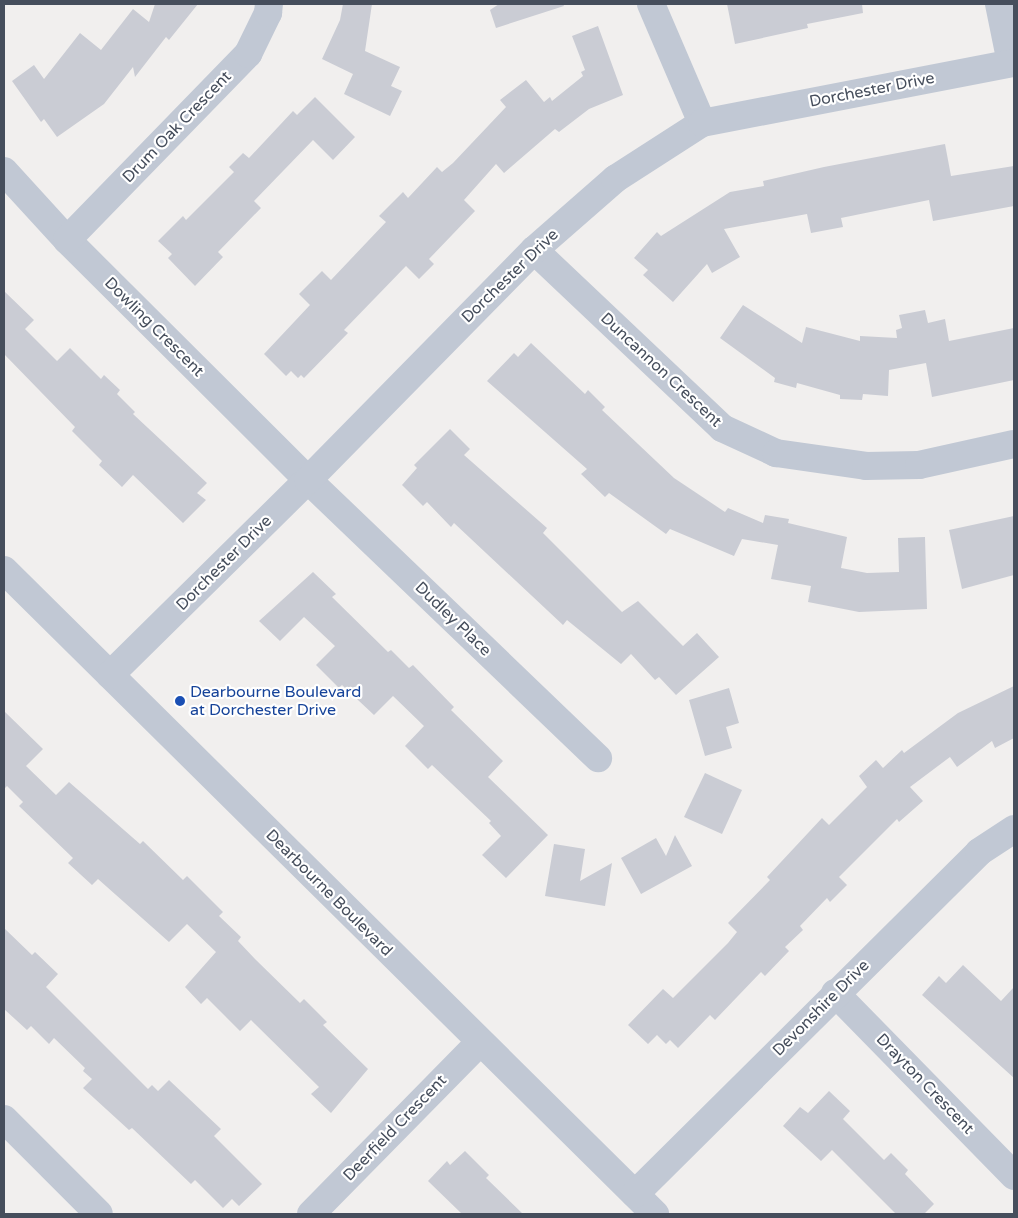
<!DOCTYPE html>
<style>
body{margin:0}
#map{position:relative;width:1018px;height:1218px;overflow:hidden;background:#f1efee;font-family:"Varela Round",sans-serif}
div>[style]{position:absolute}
.building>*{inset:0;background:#caccd4}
.minor>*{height:28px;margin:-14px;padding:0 14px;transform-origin:14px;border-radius:14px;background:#c1c8d4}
.dots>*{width:14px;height:14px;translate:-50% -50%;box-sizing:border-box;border:2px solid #fff;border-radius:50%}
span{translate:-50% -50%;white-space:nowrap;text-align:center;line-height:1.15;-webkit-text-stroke:4.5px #fff;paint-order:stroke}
.street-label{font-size:16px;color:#464e5c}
.transit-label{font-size:16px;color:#164399}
.left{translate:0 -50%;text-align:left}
.frame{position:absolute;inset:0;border:5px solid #464e5c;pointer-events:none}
</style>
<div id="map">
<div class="building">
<i style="clip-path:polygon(155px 4px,198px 4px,169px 40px,166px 37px,135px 77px,133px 67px,104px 104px,57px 137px,44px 119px,41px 122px,12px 81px,34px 65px,44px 79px,80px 33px,101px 50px,133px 9px,149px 22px)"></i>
<i style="clip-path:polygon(343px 4px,372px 4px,365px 51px,400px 67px,391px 86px,402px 91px,390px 116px,344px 94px,353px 74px,322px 59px,340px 20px)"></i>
<i style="clip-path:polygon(499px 4px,563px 4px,564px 6px,496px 28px,490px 10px)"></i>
<i style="clip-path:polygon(727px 4px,862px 4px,863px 13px,807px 24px,808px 28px,735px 44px)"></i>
<i style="clip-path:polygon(598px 26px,623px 95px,589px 109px,559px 132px,555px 129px,504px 173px,496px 164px,464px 200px,475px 211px,429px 259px,434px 264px,419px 279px,406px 266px,344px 330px,348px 333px,304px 378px,301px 375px,298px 378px,291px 371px,286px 376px,264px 354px,310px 305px,299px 294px,322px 271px,331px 280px,386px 222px,379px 216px,403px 192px,408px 198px,437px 167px,442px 172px,453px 163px,506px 107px,500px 100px,526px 80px,544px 102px,550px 97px,552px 101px,583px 76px,581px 72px,585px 70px,572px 36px)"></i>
<i style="clip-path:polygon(315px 97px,355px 137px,333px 160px,313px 140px,254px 201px,261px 208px,218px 252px,223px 257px,195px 286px,168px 258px,172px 254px,158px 241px,183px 216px,186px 220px,234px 172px,229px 167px,243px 153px,249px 158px,293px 111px,297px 115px)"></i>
<i style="clip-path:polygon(945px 144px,951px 176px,1014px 166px,1014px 206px,933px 221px,929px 200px,841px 218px,843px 227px,811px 233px,807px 214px,724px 229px,740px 257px,712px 273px,707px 264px,673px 302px,643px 275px,648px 270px,634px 258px,657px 232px,661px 236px,730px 192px,764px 186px,763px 181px,824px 167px)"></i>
<i style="clip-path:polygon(4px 291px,34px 320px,25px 329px,57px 361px,70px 348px,101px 379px,104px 375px,120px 390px,117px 394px,135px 412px,133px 414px,207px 483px,197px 493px,206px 500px,183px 523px,133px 475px,122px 487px,99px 465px,102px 461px,72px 431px,75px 427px,4px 354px)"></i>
<i style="clip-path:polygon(743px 305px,802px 343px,806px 327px,860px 341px,860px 336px,897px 338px,896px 330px,902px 328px,899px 315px,925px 310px,928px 323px,945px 319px,949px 341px,1014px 328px,1014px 380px,932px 397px,926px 363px,889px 370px,888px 396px,863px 394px,862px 400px,840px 399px,840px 395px,797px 383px,796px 388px,774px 382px,775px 378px,720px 338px)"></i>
<i style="clip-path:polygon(531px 343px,585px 394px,588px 390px,605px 407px,602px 410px,674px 478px,725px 512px,728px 508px,763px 523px,765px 515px,789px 519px,788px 523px,847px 537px,841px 568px,867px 573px,899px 572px,898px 538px,925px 537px,927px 609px,859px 612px,808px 602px,811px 586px,771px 579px,778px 545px,742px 539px,734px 556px,670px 529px,666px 534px,609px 493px,605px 497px,581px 474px,587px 469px,487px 381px,514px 353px,518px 357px)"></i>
<i style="clip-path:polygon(450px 429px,470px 449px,464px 455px,547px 528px,543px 533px,622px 612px,638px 601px,683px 646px,697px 633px,719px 657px,676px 695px,659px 677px,655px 680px,631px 654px,621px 664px,567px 620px,563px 625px,454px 523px,451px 527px,427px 502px,423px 506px,402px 485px,417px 468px,414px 465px)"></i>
<i style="clip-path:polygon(1014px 516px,1014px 575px,962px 589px,949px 530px)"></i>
<i style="clip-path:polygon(313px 572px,336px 594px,332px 597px,388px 652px,391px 650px,409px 668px,413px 665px,454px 707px,451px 710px,503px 761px,488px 777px,548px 835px,506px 878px,482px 855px,501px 836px,489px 823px,491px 821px,432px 765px,428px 769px,405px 746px,424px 726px,393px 696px,374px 715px,342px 685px,339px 688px,316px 665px,335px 646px,304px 617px,280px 641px,259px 621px)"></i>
<i style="clip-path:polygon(1014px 686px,1014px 738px,995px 748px,992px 741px,957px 767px,950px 757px,910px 787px,923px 801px,899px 822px,897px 819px,839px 877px,847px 885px,830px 902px,827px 898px,800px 926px,803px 930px,785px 947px,789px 951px,765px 976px,761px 972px,715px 1020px,710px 1015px,678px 1048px,670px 1040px,666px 1044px,657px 1035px,648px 1044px,628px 1025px,663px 989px,673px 998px,728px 943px,737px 932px,728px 923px,770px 880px,767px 877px,822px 818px,829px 825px,867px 787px,859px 776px,876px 760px,883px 768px,902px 750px,904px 753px,958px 713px)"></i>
<i style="clip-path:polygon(729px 688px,739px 723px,726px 727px,732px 748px,705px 756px,689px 700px)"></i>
<i style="clip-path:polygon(4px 711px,43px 749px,26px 766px,56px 795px,69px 782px,140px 844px,143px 841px,183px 880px,187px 876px,223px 912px,219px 916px,241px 937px,238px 941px,255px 959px,300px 1003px,304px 999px,327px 1022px,323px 1025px,368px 1069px,331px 1113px,311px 1094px,319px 1087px,251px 1020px,240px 1031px,207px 998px,201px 1004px,185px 987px,216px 952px,187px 924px,169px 942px,98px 879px,92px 885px,68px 863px,73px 858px,19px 806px,23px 802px,7px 786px,4px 789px)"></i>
<i style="clip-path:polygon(705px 773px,742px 790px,722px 834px,684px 817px)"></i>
<i style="clip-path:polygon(675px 835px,692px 866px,641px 894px,621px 858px,656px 838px,666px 856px)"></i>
<i style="clip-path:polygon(554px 844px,585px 849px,580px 881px,612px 863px,605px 906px,545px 896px)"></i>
<i style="clip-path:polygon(4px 928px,32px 955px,35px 952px,58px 974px,46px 987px,148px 1089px,152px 1085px,158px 1091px,169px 1080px,221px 1129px,214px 1136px,262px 1184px,239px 1206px,232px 1199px,223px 1208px,195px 1180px,191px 1184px,132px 1128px,129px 1130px,83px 1088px,92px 1079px,83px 1071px,85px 1068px,54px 1038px,49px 1044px,31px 1026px,27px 1030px,4px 1009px)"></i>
<i style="clip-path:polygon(963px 965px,1001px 1001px,1014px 987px,1014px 1078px,922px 995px,939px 976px,946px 983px)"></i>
<i style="clip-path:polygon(829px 1091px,850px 1111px,843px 1119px,884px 1160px,891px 1153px,908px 1170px,905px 1174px,934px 1204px,924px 1214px,896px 1214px,832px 1150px,821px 1161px,783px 1126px,800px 1107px,808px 1113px)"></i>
<i style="clip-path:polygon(465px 1151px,489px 1175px,486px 1178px,523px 1214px,462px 1214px,428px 1181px,447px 1161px,450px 1165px)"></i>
</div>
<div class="minor">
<i style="left:651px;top:4px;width:129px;rotate:66.8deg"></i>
<i style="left:999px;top:4px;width:60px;rotate:78.5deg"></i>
<i style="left:4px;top:171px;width:93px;rotate:47.6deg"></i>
<i style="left:67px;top:240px;width:340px;rotate:44.9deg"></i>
<i style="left:308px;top:480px;width:402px;rotate:43.8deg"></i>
<i style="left:67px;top:240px;width:260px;rotate:-45.8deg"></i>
<i style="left:248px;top:54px;width:46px;rotate:-64deg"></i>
<i style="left:268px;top:13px;width:9px;rotate:-84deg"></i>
<i style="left:534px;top:250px;width:259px;rotate:43.4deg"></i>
<i style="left:722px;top:428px;width:60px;rotate:24.8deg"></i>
<i style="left:776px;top:453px;width:91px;rotate:8.2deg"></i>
<i style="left:866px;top:466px;width:53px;rotate:-1.1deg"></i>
<i style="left:919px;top:465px;width:97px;rotate:-12.5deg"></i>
<i style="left:4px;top:570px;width:916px;rotate:44.69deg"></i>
<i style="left:110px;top:675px;width:278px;rotate:-44.6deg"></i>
<i style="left:308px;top:480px;width:322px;rotate:-45.5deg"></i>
<i style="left:534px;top:250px;width:108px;rotate:-41.2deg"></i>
<i style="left:615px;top:179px;width:103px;rotate:-32.8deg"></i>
<i style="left:702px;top:123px;width:318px;rotate:-10.9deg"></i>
<i style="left:835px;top:993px;width:256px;rotate:45.6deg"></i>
<i style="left:4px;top:1119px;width:134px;rotate:45deg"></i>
<i style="left:635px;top:1194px;width:485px;rotate:-44.8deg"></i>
<i style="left:979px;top:852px;width:42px;rotate:-33.3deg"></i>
<i style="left:311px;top:1214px;width:241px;rotate:-45.5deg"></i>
</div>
<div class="dots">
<i style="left:180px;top:701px;background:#1a4fb4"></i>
</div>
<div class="street-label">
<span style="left:872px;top:90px;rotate:-11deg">Dorchester Drive</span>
<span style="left:177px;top:127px;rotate:-46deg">Drum Oak Crescent</span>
<span style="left:510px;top:276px;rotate:-44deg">Dorchester Drive</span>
<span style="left:154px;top:327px;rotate:45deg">Dowling Crescent</span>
<span style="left:661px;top:370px;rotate:43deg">Duncannon Crescent</span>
<span style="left:224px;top:563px;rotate:-45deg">Dorchester Drive</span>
<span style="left:453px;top:619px;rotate:44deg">Dudley Place</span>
<span style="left:329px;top:893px;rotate:45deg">Dearbourne Boulevard</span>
<span style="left:821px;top:1008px;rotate:-45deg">Devonshire Drive</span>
<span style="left:925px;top:1084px;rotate:46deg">Drayton Crescent</span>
<span style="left:395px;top:1128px;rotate:-46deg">Deerfield Crescent</span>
</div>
<div class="transit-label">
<span class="left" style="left:190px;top:701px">Dearbourne Boulevard<br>at Dorchester Drive</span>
</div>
<div class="frame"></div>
</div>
